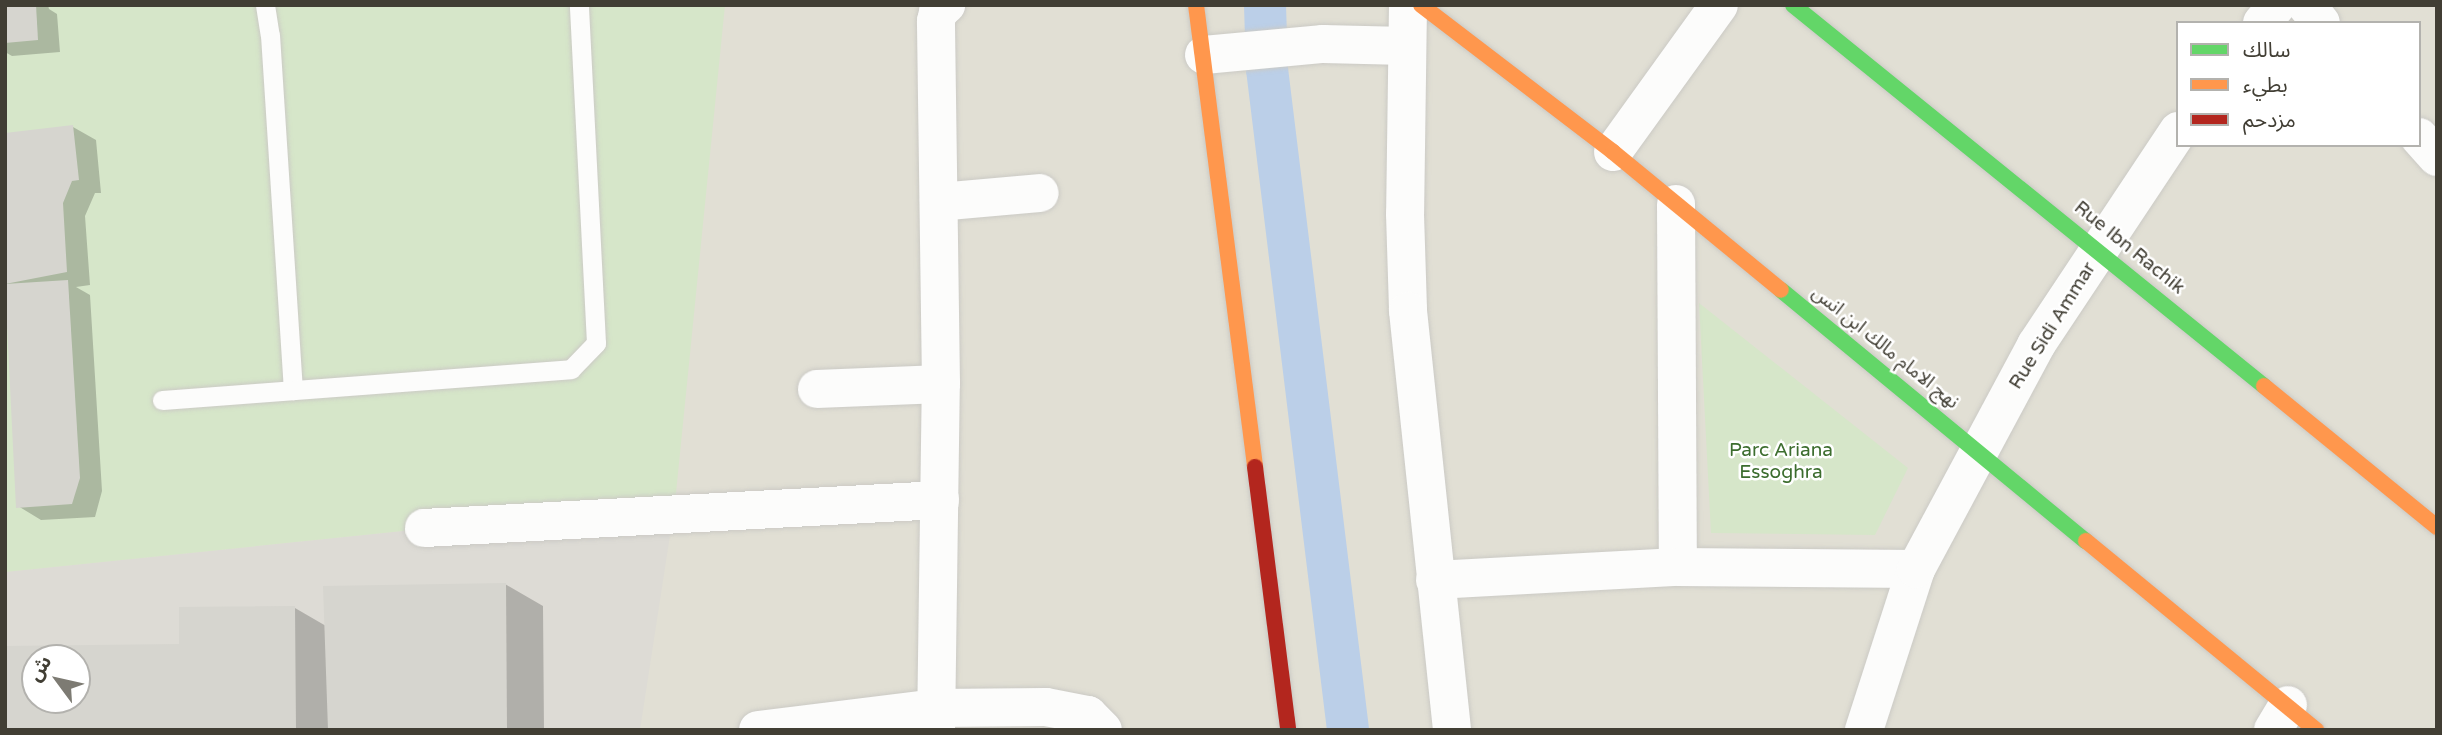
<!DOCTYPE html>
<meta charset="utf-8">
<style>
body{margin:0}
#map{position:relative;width:2442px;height:735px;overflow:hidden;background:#edece7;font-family:"Varela Round","Noto Sans Arabic",sans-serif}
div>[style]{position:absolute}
.residential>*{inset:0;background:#e1dfd4}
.industrial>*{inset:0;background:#dddbd5}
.green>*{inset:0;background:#d6e6c9}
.shadow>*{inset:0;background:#0003}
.canal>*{height:42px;margin:-21px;padding:0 21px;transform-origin:21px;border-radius:21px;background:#bbcfe8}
.building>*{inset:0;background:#d6d5cf}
.roads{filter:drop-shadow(0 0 2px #cbcac5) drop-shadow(0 0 2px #cbcac5)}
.lane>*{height:19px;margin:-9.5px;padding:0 9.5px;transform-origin:9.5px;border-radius:9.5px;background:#fcfcfb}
.street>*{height:38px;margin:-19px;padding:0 19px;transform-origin:19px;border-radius:19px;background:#fcfcfb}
.fast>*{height:16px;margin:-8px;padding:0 8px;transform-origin:8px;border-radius:8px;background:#63d668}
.slow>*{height:16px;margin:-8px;padding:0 8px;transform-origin:8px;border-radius:8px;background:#ff974d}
.jam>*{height:16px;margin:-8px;padding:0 8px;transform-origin:8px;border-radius:8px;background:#b3261e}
span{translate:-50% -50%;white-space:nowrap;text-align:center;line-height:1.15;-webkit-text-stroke:5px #fff;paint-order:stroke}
.street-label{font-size:19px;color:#413e34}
.park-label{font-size:19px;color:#3c6d2e}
.frame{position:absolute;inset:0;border:7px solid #413e34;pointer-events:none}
.legend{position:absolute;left:2176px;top:21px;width:245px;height:126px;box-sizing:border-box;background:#fff;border:2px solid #b3b2ae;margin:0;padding:9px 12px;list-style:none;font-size:21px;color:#413e34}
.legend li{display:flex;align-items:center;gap:14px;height:35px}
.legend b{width:35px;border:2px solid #b3b2ae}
.north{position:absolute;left:21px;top:644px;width:70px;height:70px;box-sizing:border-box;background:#fff;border:2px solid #b3b2ae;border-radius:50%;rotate:303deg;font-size:19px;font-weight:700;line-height:28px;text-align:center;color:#413e34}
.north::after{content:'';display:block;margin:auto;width:24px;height:32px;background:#7d7b73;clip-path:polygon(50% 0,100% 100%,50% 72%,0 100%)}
</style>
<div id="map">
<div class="residential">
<i style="clip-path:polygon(evenodd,5px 5px,2437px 5px,2437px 730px,5px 730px,5px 5px,2178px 23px,2419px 23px,2419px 145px,2178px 145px,2178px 23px,5px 5px,35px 658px,77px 658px,77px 700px,35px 700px,35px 658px)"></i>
</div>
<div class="industrial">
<i style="clip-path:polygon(evenodd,675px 503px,640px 730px,5px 730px,5px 572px,675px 503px,35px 658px,77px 658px,77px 700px,35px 700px,35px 658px)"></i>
</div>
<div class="green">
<i style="clip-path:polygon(5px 5px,725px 5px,675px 503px,5px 572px)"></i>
<i style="clip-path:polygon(1699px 303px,1908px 468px,1875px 535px,1711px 533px)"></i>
</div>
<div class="shadow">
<i style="clip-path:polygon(5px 5px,48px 5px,49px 9px,57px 14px,60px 52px,12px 56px,5px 52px)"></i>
<i style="clip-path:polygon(73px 127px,96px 140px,101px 193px,95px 193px,85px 216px,90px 285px,76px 287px,90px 295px,102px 491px,95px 517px,41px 520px,18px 506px,6px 295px,5px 135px)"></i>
<i style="clip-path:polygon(evenodd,505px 584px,543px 606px,544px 730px,5px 730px,5px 647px,181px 646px,295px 608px,326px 626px,505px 584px,35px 658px,77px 658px,77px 700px,35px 700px,35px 658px)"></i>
</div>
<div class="canal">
<i style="left:1265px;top:5px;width:64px;rotate:88.2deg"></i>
<i style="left:1267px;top:69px;width:666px;rotate:83.01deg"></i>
</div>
<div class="building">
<i style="clip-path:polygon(5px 5px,36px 5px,38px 40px,5px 43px)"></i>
<i style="clip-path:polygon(73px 125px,79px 180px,72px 181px,63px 203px,67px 272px,5px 284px,5px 133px)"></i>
<i style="clip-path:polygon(68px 280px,80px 478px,72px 504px,16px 508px,5px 284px)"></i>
<i style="clip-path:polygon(506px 583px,507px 730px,328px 730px,323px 586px)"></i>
<i style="clip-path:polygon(evenodd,295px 606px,296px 730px,5px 730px,5px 646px,179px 644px,179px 607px,295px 606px,35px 658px,77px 658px,77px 700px,35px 700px,35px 658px)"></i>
</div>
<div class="roads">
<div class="lane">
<i style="left:265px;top:5px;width:30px;rotate:81deg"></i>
<i style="left:270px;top:35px;width:356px;rotate:86.3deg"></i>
<i style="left:162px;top:400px;width:410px;rotate:-4.3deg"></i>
<i style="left:571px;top:369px;width:36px;rotate:-46deg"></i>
<i style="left:596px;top:343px;width:338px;rotate:-92.9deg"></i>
</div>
<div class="street">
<i style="left:1408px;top:5px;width:209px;rotate:90.8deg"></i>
<i style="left:1405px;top:214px;width:97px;rotate:88.2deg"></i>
<i style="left:1408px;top:311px;width:421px;rotate:84deg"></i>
<i style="left:2306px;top:5px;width:23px;rotate:50deg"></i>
<i style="left:2262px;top:23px;width:23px;rotate:-50deg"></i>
<i style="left:1204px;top:55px;width:120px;rotate:-5.3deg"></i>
<i style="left:1323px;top:44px;width:83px;rotate:1.4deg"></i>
<i style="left:2419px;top:137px;width:27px;rotate:48deg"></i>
<i style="left:1613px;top:152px;width:181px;rotate:-54.2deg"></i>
<i style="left:939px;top:202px;width:101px;rotate:-5.1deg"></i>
<i style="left:1676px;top:204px;width:363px;rotate:89.7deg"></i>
<i style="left:817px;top:389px;width:124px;rotate:-2.3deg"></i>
<i style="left:424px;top:528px;width:517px;rotate:-3.11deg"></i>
<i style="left:1435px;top:580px;width:243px;rotate:-3.1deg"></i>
<i style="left:1678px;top:567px;width:238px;rotate:0.5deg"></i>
<i style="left:758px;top:730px;width:179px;rotate:-7deg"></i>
<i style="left:936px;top:708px;width:110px;rotate:-0.5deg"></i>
<i style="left:1046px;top:707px;width:43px;rotate:10.8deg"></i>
<i style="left:1088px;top:715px;width:21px;rotate:45deg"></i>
<i style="left:936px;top:730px;width:346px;rotate:-89.2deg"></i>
<i style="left:941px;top:384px;width:363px;rotate:-90.8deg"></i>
<i style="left:936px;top:21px;width:9px;rotate:-77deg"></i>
<i style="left:938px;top:12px;width:11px;rotate:-41deg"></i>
<i style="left:1864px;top:730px;width:169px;rotate:-72.1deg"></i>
<i style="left:1916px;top:569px;width:254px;rotate:-61.8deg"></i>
<i style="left:2036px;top:345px;width:257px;rotate:-56.4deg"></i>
<i style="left:2273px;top:730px;width:29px;rotate:-59deg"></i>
</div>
<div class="fast">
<i style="left:1793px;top:5px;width:606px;rotate:38.97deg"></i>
<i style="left:1781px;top:290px;width:395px;rotate:39.5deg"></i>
</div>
<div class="slow">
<i style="left:1196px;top:5px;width:466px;rotate:82.7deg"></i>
<i style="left:1421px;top:5px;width:242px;rotate:37.4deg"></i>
<i style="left:1613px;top:152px;width:217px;rotate:39.4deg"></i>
<i style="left:2264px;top:386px;width:223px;rotate:39.2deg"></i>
<i style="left:2086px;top:541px;width:298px;rotate:39.4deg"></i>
</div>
<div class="jam">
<i style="left:1255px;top:467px;width:265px;rotate:82.8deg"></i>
</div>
</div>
<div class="street-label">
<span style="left:2129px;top:248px;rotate:39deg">Rue Ibn Rachik</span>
<span style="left:2053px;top:326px;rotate:-58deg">Rue Sidi Ammar</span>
<span style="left:1885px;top:348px;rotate:39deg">نهج الامام مالك ابن انس</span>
</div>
<div class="park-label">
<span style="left:1781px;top:462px">Parc Ariana<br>Essoghra</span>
</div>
<div class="frame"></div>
<ul class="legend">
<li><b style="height:9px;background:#63d668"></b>سالك</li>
<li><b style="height:9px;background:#ff974d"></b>بطيء</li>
<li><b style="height:9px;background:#b3261e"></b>مزدحم</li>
</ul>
<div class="north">ش</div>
</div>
